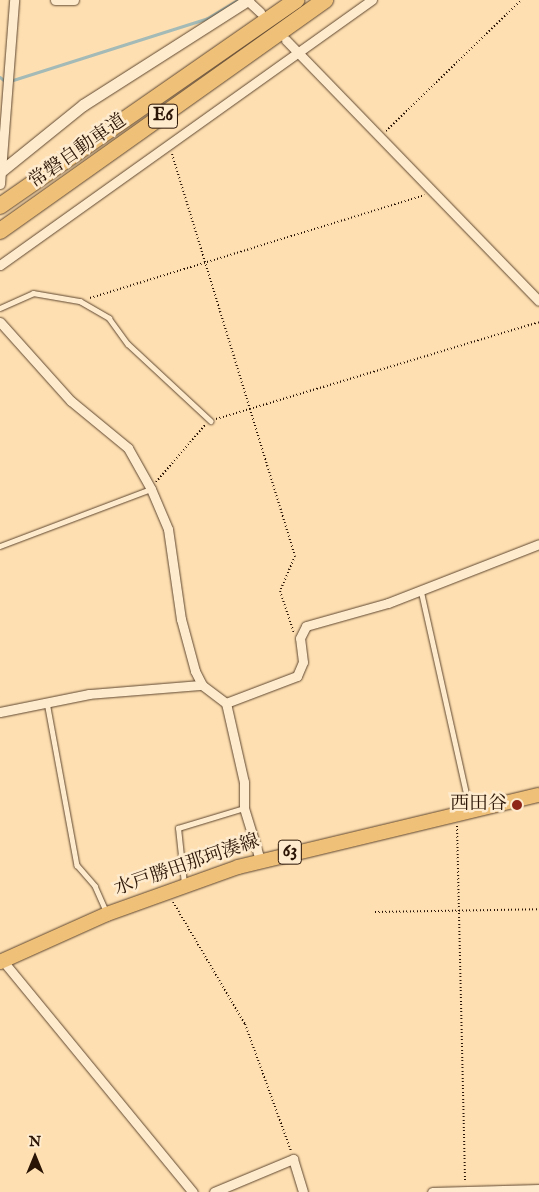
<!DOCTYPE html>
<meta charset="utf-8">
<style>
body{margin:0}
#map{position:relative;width:539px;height:1192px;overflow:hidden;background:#fedfb1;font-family:"IM FELL English","Noto Serif JP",serif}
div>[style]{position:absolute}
.stream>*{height:2.5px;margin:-1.25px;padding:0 1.25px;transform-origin:1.25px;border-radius:1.25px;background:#a3bab6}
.path>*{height:2px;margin-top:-1px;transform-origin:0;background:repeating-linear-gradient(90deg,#2a1405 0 1px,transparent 0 3.5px)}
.roads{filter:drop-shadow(0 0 1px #5f4730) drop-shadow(0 0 1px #5f4730)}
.service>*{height:4.5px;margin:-2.25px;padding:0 2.25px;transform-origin:2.25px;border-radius:2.25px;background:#feeacc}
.minor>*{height:9px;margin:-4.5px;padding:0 4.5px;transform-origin:4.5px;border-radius:4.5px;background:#feeacc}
.tertiary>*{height:11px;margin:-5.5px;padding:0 5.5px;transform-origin:5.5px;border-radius:5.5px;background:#feeacc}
.primary>*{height:14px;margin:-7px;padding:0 7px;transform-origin:7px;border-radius:7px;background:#efc078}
.motorway>*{height:16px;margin:-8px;padding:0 8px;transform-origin:8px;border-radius:8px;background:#efc078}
.dots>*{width:14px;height:14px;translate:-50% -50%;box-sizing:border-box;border:2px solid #feeacc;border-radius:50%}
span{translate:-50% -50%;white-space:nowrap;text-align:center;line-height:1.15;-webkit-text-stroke:5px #feeacc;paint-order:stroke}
.shield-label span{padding:1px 4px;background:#feeacc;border:1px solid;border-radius:4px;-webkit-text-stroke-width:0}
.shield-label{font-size:18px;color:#2a1405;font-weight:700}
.street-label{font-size:19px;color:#2a1405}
.poi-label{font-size:19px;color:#2a1405}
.right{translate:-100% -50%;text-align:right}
.north{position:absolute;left:10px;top:1132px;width:50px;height:50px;-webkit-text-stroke:4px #feeacc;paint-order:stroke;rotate:0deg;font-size:14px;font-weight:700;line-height:20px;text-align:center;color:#2a1405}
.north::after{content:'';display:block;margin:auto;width:18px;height:22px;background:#2a1405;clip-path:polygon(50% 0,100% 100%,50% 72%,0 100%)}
</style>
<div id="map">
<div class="stream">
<i style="left:0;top:77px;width:6px;rotate:39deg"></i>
<i style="left:10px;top:81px;width:206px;rotate:-17.6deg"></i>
<i style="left:206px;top:19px;width:37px;rotate:-31deg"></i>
</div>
<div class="path">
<i style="left:386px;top:131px;width:188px;rotate:-44.1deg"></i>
<i style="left:172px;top:154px;width:420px;rotate:73deg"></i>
<i style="left:295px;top:556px;width:38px;rotate:113deg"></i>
<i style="left:280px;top:591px;width:44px;rotate:71.6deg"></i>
<i style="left:90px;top:298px;width:350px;rotate:-17.1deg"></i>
<i style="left:216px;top:419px;width:337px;rotate:-16.7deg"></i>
<i style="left:156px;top:482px;width:75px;rotate:-49.3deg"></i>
<i style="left:457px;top:826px;width:357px;rotate:88.7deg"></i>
<i style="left:173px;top:902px;width:142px;rotate:59.5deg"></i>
<i style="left:245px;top:1024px;width:135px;rotate:70.1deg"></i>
<i style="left:375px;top:912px;width:164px;rotate:-1deg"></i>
</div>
<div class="roads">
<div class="service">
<i style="left:0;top:308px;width:36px;rotate:-24deg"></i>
<i style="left:33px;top:293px;width:48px;rotate:9.7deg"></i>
<i style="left:80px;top:301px;width:34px;rotate:30deg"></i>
<i style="left:109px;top:318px;width:32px;rotate:54deg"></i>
<i style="left:128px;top:344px;width:113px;rotate:42.9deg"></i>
<i style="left:0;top:546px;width:161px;rotate:-20.7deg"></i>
<i style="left:421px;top:590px;width:224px;rotate:77.4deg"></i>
<i style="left:47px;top:702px;width:166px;rotate:79.6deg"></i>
<i style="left:77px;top:865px;width:28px;rotate:49deg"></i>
<i style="left:95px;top:886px;width:30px;rotate:66deg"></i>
<i style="left:184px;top:884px;width:56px;rotate:-96.1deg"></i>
<i style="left:178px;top:828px;width:69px;rotate:-16.9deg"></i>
</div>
<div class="minor">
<i style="left:55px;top:0;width:19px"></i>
<i style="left:247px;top:0;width:18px;rotate:43deg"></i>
<i style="left:286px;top:40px;width:363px;rotate:45.9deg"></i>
<i style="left:0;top:184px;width:185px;rotate:-85.6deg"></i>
<i style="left:0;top:265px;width:457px;rotate:-35.5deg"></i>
<i style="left:0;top:322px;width:106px;rotate:48.1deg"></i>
<i style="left:71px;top:401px;width:74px;rotate:39.5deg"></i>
<i style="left:128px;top:448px;width:47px;rotate:60.7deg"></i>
<i style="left:151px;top:489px;width:43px;rotate:67deg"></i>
<i style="left:168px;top:529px;width:91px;rotate:81.8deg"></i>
<i style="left:181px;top:619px;width:54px;rotate:74.9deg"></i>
<i style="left:195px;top:671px;width:16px;rotate:63deg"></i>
<i style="left:202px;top:685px;width:30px;rotate:37deg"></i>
<i style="left:226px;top:703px;width:81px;rotate:77.2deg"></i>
<i style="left:244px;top:782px;width:26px;rotate:90deg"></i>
<i style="left:244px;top:808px;width:54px;rotate:72.9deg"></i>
<i style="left:226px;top:703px;width:76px;rotate:-20.8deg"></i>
<i style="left:297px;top:676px;width:15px;rotate:-67deg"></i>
<i style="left:303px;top:662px;width:24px;rotate:-97deg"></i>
<i style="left:300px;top:638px;width:13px;rotate:-63deg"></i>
<i style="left:306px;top:626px;width:85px;rotate:-15.7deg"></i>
<i style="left:388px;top:603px;width:162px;rotate:-21.3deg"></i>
<i style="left:0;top:712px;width:91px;rotate:-11.4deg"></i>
<i style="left:89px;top:694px;width:113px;rotate:-4.6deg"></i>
<i style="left:3px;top:961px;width:299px;rotate:50.6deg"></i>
<i style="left:214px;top:1192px;width:86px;rotate:-22.7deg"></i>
<i style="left:293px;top:1159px;width:34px;rotate:73deg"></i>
<i style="left:432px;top:1192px;width:107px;rotate:-1.6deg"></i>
</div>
<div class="tertiary">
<i style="left:0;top:172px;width:107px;rotate:-38.9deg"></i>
<i style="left:83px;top:105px;width:196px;rotate:-32.5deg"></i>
</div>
<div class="primary">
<i style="left:0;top:962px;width:117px;rotate:-24.2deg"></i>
<i style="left:107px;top:914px;width:139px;rotate:-19.7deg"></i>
<i style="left:238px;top:867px;width:309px;rotate:-13.5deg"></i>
</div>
<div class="motorway">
<i style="left:0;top:206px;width:361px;rotate:-34.8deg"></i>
<i style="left:0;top:231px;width:399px;rotate:-35.4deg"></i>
</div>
</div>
<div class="dots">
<i style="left:517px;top:805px;background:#8f2418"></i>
</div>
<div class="shield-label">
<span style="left:163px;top:116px">E6</span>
<span style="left:290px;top:852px">63</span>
</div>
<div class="street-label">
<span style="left:78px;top:152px;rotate:-35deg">常磐自動車道</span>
<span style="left:187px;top:866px;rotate:-19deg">水戸勝田那珂湊線</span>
</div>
<div class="poi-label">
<span class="right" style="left:507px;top:805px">西田谷</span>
</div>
<div class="north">N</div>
</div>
